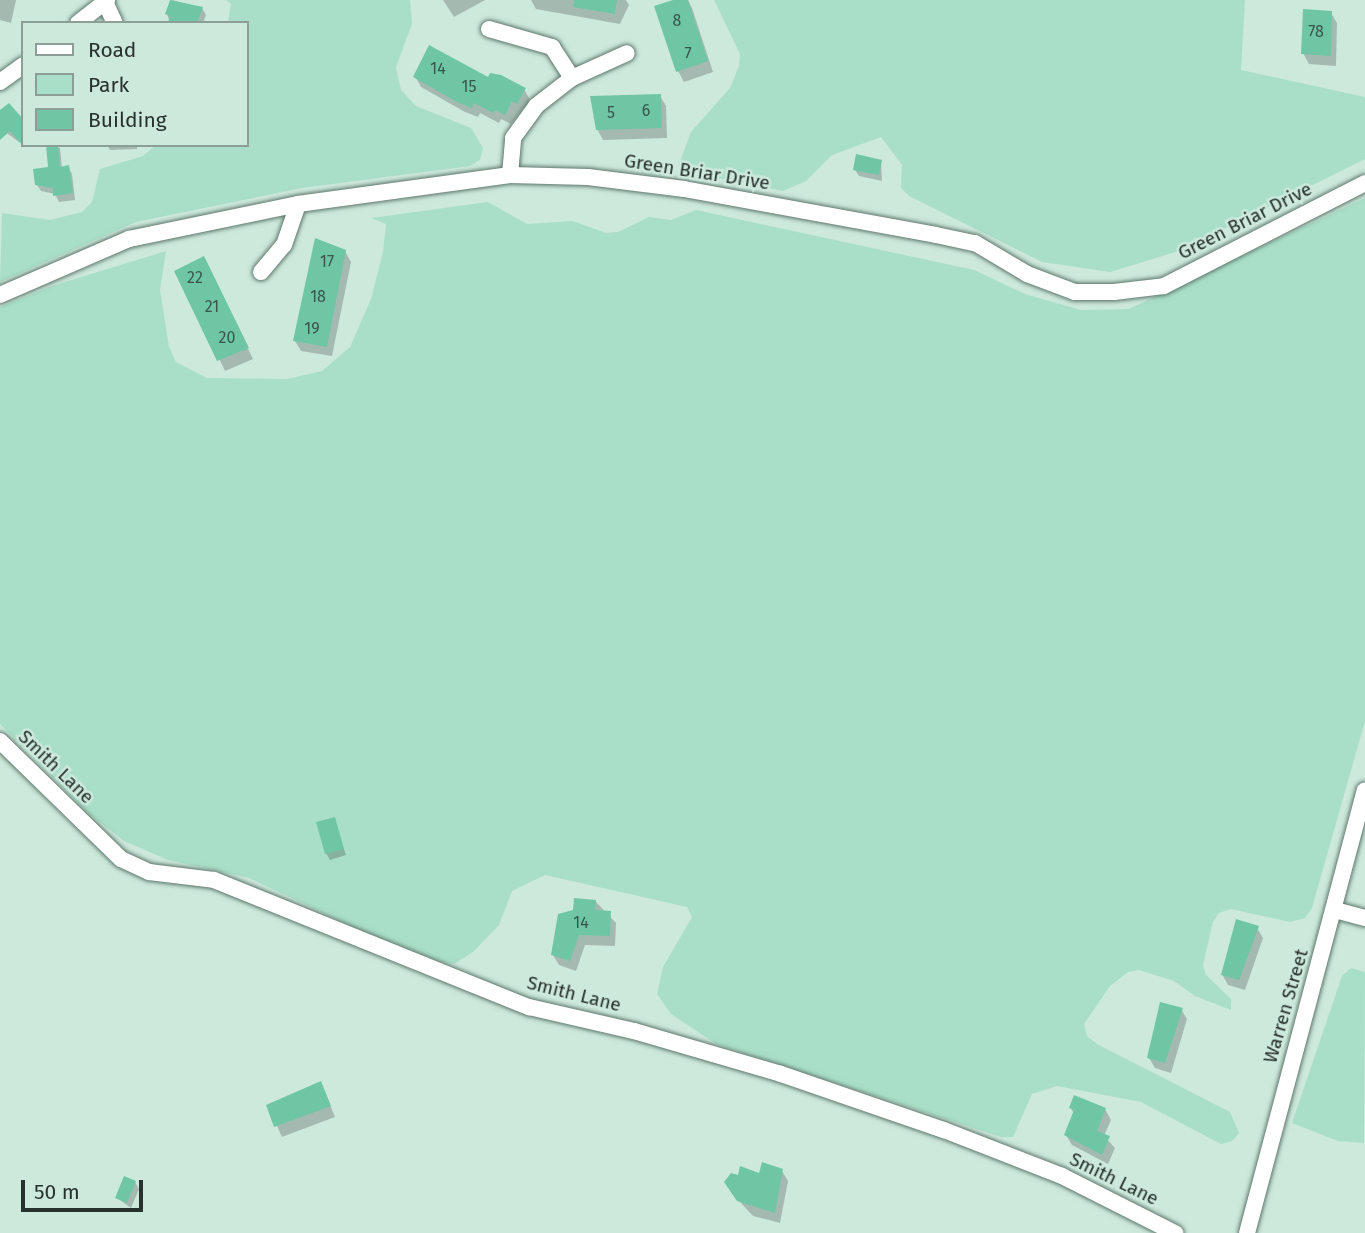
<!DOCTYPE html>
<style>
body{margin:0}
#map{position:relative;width:1365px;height:1233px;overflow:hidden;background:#cde9dc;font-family:"Fira Sans",sans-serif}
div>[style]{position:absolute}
.green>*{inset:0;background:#a9dfc8}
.shadow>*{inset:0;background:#0003}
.building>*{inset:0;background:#6fc6a4}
.roads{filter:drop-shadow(0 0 2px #5e776c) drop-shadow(0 0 2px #5e776c)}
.minor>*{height:16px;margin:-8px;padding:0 8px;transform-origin:8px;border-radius:8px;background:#fff}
span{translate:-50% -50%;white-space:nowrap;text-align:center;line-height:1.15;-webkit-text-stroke:5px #cde9dc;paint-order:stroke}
.number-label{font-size:16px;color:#39564b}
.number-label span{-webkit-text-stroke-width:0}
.street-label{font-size:19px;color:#27312d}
.legend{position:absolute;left:21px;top:21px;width:228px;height:126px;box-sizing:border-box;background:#cde9dc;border:2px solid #8b9f96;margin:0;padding:9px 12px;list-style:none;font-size:21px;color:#27312d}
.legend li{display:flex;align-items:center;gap:14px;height:35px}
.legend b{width:35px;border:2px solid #8b9f96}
.scale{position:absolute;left:21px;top:1180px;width:122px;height:32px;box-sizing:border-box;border:4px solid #27312d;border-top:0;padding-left:9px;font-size:21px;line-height:24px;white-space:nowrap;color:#27312d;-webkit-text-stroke:5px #cde9dc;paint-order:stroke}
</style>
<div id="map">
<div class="green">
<i style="clip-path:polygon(226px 0,410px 0,412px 24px,396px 67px,401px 90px,416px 106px,471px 128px,483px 148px,480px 160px,470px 166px,302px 188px,136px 222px,0 282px,2px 213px,50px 220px,82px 212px,92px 202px,100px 169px,143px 156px,156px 145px,247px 145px,247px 23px,228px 23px,231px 4px)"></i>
<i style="clip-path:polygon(714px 0,1245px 0,1241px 70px,1365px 97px,1365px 159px,1179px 251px,1110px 272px,1042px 262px,909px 196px,901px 188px,902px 165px,881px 137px,832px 155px,806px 181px,783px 191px,713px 177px,679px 164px,691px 132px,730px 88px,739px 66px,740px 54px)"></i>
<i style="clip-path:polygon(1365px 198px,1365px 721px,1312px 908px,1305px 918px,1290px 922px,1231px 909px,1219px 913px,1213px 922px,1203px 965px,1206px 975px,1231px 999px,1231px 1010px,1195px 996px,1174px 981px,1139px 970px,1128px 972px,1110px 986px,1084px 1024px,1087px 1036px,1097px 1044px,1230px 1112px,1239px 1133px,1232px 1141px,1221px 1144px,1141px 1102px,1057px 1086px,1032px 1094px,1013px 1137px,1001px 1137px,716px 1044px,671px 1014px,657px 994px,663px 967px,692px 917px,687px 907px,545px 875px,512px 891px,499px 925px,473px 952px,454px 964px,441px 962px,368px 934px,249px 878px,168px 860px,124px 841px,88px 813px,0 724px,0 307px,52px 286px,166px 251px,160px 290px,169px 347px,176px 362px,207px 378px,287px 379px,322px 371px,350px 347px,371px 299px,383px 252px,386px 224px,371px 218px,488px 202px,527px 224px,573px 221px,606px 233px,618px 232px,649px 217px,671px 220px,696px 210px,974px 270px,1025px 294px,1081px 310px,1129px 309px)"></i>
<i style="clip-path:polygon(1351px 968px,1365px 972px,1364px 1143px,1338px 1141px,1292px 1123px,1342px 976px)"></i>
</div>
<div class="shadow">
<i style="clip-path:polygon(0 0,16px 0,11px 23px,0 20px)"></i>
<i style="clip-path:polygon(172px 0,202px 8px,206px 15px,203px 23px,170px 23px,167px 14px)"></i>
<i style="clip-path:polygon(443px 0,485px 0,454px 17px)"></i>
<i style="clip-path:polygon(531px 0,626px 0,629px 5px,620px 24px,536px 9px)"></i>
<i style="clip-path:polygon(678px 0,688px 0,692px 8px,713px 72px,684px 82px,678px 71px)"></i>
<i style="clip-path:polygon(1331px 13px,1337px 23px,1336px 66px,1309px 64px,1303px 53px)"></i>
<i style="clip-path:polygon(415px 76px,489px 80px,524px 89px,530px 100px,511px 124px,501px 119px,499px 123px,480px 113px,478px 117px,465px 112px,421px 87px)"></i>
<i style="clip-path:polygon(660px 96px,666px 106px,667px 138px,603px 140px,597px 129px)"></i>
<i style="clip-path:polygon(0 112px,23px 121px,23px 145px,0 128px)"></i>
<i style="clip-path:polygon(48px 145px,60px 148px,62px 168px,68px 167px,72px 174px,75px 200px,59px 202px,55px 194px,41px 191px,37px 185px,50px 169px)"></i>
<i style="clip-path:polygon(107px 145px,137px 145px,137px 149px,110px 150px)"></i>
<i style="clip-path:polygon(881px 161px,882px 181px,859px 176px,855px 170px)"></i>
<i style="clip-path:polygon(345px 251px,351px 262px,332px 356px,301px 351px,295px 341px)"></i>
<i style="clip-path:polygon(209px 268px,253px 359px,225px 371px,177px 271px)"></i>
<i style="clip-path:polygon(334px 819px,346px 855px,330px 860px,326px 853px)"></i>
<i style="clip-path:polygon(595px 901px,616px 923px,615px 946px,585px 945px,576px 971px,559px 965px,553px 955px)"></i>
<i style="clip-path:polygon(1257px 928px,1263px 938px,1245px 990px,1228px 985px,1222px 974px)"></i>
<i style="clip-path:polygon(1181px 1009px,1187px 1019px,1171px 1073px,1155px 1068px,1149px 1058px)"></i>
<i style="clip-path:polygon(321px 1083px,335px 1117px,282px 1137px,268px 1106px)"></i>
<i style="clip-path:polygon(1071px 1108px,1105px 1109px,1111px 1120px,1104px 1136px,1115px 1148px,1108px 1164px,1072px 1145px,1066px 1135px,1074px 1114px)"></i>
<i style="clip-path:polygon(782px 1171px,788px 1181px,780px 1223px,753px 1216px,730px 1191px,760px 1175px)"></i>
<i style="clip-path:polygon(135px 1182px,139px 1189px,131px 1208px,117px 1198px)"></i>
</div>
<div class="building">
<i style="clip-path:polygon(170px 0,203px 7px,197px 23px,168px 23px,170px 16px,165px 14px)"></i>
<i style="clip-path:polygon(574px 0,617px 0,615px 14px,573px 7px)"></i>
<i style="clip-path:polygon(673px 0,688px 0,708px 61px,676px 72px,654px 6px)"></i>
<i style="clip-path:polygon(1303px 9px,1332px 11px,1331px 56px,1301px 54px)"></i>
<i style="clip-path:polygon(429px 45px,488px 77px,490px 73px,501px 75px,526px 88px,517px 104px,512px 101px,505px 115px,495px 110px,493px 113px,474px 103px,472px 108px,457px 102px,413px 77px)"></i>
<i style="clip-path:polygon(661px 94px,662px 128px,596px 130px,590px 96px)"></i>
<i style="clip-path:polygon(9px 103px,23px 119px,23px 145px,10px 131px,0 140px,0 110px)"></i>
<i style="clip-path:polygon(46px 145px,58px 145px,60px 167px,69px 165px,73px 193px,53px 196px,53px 188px,35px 185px,33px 169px,48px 167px)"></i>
<i style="clip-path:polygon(856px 154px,882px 160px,879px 175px,853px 170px)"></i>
<i style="clip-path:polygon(315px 238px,346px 250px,327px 347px,293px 341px)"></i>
<i style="clip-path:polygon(204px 256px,249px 348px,217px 361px,174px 271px)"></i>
<i style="clip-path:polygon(335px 817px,344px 849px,325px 854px,316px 822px)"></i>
<i style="clip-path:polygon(574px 898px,596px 900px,595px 910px,611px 911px,610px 936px,579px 935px,570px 961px,551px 955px,558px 914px,573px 910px)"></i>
<i style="clip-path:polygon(1236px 919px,1259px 926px,1239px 980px,1221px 975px)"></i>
<i style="clip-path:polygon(1160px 1002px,1183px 1008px,1165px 1063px,1147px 1058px)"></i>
<i style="clip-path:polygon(321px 1081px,331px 1106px,274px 1127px,266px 1105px)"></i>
<i style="clip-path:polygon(1074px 1095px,1106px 1108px,1097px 1131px,1110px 1136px,1102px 1155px,1064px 1135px,1074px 1110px,1069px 1108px)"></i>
<i style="clip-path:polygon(762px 1162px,783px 1169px,775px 1213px,737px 1201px,724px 1182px,731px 1173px,738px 1175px,740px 1166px,759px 1173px)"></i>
<i style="clip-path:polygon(124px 1176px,136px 1181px,127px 1203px,115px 1198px)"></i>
</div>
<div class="roads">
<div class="minor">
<i style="left:105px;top:2px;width:23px;rotate:65deg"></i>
<i style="left:78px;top:23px;width:37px;rotate:-38deg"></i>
<i style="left:489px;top:29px;width:66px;rotate:15.9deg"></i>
<i style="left:552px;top:47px;width:37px;rotate:57deg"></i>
<i style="left:0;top:82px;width:29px;rotate:-36deg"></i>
<i style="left:510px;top:175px;width:37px;rotate:-85deg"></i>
<i style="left:513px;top:138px;width:39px;rotate:-54deg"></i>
<i style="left:536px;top:106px;width:46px;rotate:-37.9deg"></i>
<i style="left:572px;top:78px;width:60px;rotate:-24.4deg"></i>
<i style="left:261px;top:272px;width:35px;rotate:-50deg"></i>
<i style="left:284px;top:245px;width:43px;rotate:-71.1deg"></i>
<i style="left:0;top:295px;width:141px;rotate:-23.5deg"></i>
<i style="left:129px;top:239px;width:173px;rotate:-11.7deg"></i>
<i style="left:298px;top:204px;width:214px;rotate:-7.8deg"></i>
<i style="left:510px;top:175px;width:78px;rotate:1.5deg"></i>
<i style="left:588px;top:177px;width:97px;rotate:7.1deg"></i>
<i style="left:684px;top:189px;width:256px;rotate:10.3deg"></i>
<i style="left:936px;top:235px;width:40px;rotate:12deg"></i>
<i style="left:975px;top:243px;width:61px;rotate:30.8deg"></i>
<i style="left:1027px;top:274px;width:51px;rotate:20.6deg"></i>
<i style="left:1075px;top:292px;width:39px"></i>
<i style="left:1114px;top:292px;width:50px;rotate:-6.8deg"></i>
<i style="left:1164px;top:286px;width:226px;rotate:-27.1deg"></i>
<i style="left:0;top:741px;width:169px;rotate:44.3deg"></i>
<i style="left:121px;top:859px;width:31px;rotate:25deg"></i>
<i style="left:149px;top:872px;width:65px;rotate:7deg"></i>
<i style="left:214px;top:880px;width:340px;rotate:22deg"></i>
<i style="left:529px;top:1007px;width:108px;rotate:12.9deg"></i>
<i style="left:634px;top:1031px;width:153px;rotate:16.3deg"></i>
<i style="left:781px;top:1074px;width:172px;rotate:19deg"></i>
<i style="left:944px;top:1130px;width:127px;rotate:21.3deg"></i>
<i style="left:1062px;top:1176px;width:127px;rotate:26.8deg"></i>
<i style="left:1335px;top:910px;width:31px;rotate:15deg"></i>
<i style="left:1247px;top:1233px;width:458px;rotate:-75.1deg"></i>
</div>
</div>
<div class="number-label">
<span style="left:677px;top:21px">8</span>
<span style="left:1316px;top:32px">78</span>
<span style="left:688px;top:54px">7</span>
<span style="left:438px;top:69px">14</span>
<span style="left:469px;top:87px">15</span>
<span style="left:646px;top:111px">6</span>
<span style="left:611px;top:113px">5</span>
<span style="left:327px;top:262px">17</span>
<span style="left:195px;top:278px">22</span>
<span style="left:318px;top:297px">18</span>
<span style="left:212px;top:307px">21</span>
<span style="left:312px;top:329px">19</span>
<span style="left:227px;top:338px">20</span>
<span style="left:581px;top:923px">14</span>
</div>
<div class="street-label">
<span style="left:697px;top:172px;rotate:9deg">Green Briar Drive</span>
<span style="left:1245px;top:221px;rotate:-27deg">Green Briar Drive</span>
<span style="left:56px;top:767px;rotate:44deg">Smith Lane</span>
<span style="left:574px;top:994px;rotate:14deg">Smith Lane</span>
<span style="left:1286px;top:1006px;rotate:-74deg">Warren Street</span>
<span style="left:1114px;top:1179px;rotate:26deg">Smith Lane</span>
</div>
<ul class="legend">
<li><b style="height:9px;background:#fff"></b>Road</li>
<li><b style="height:19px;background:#a9dfc8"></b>Park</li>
<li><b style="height:19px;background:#6fc6a4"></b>Building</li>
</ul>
<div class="scale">50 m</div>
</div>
